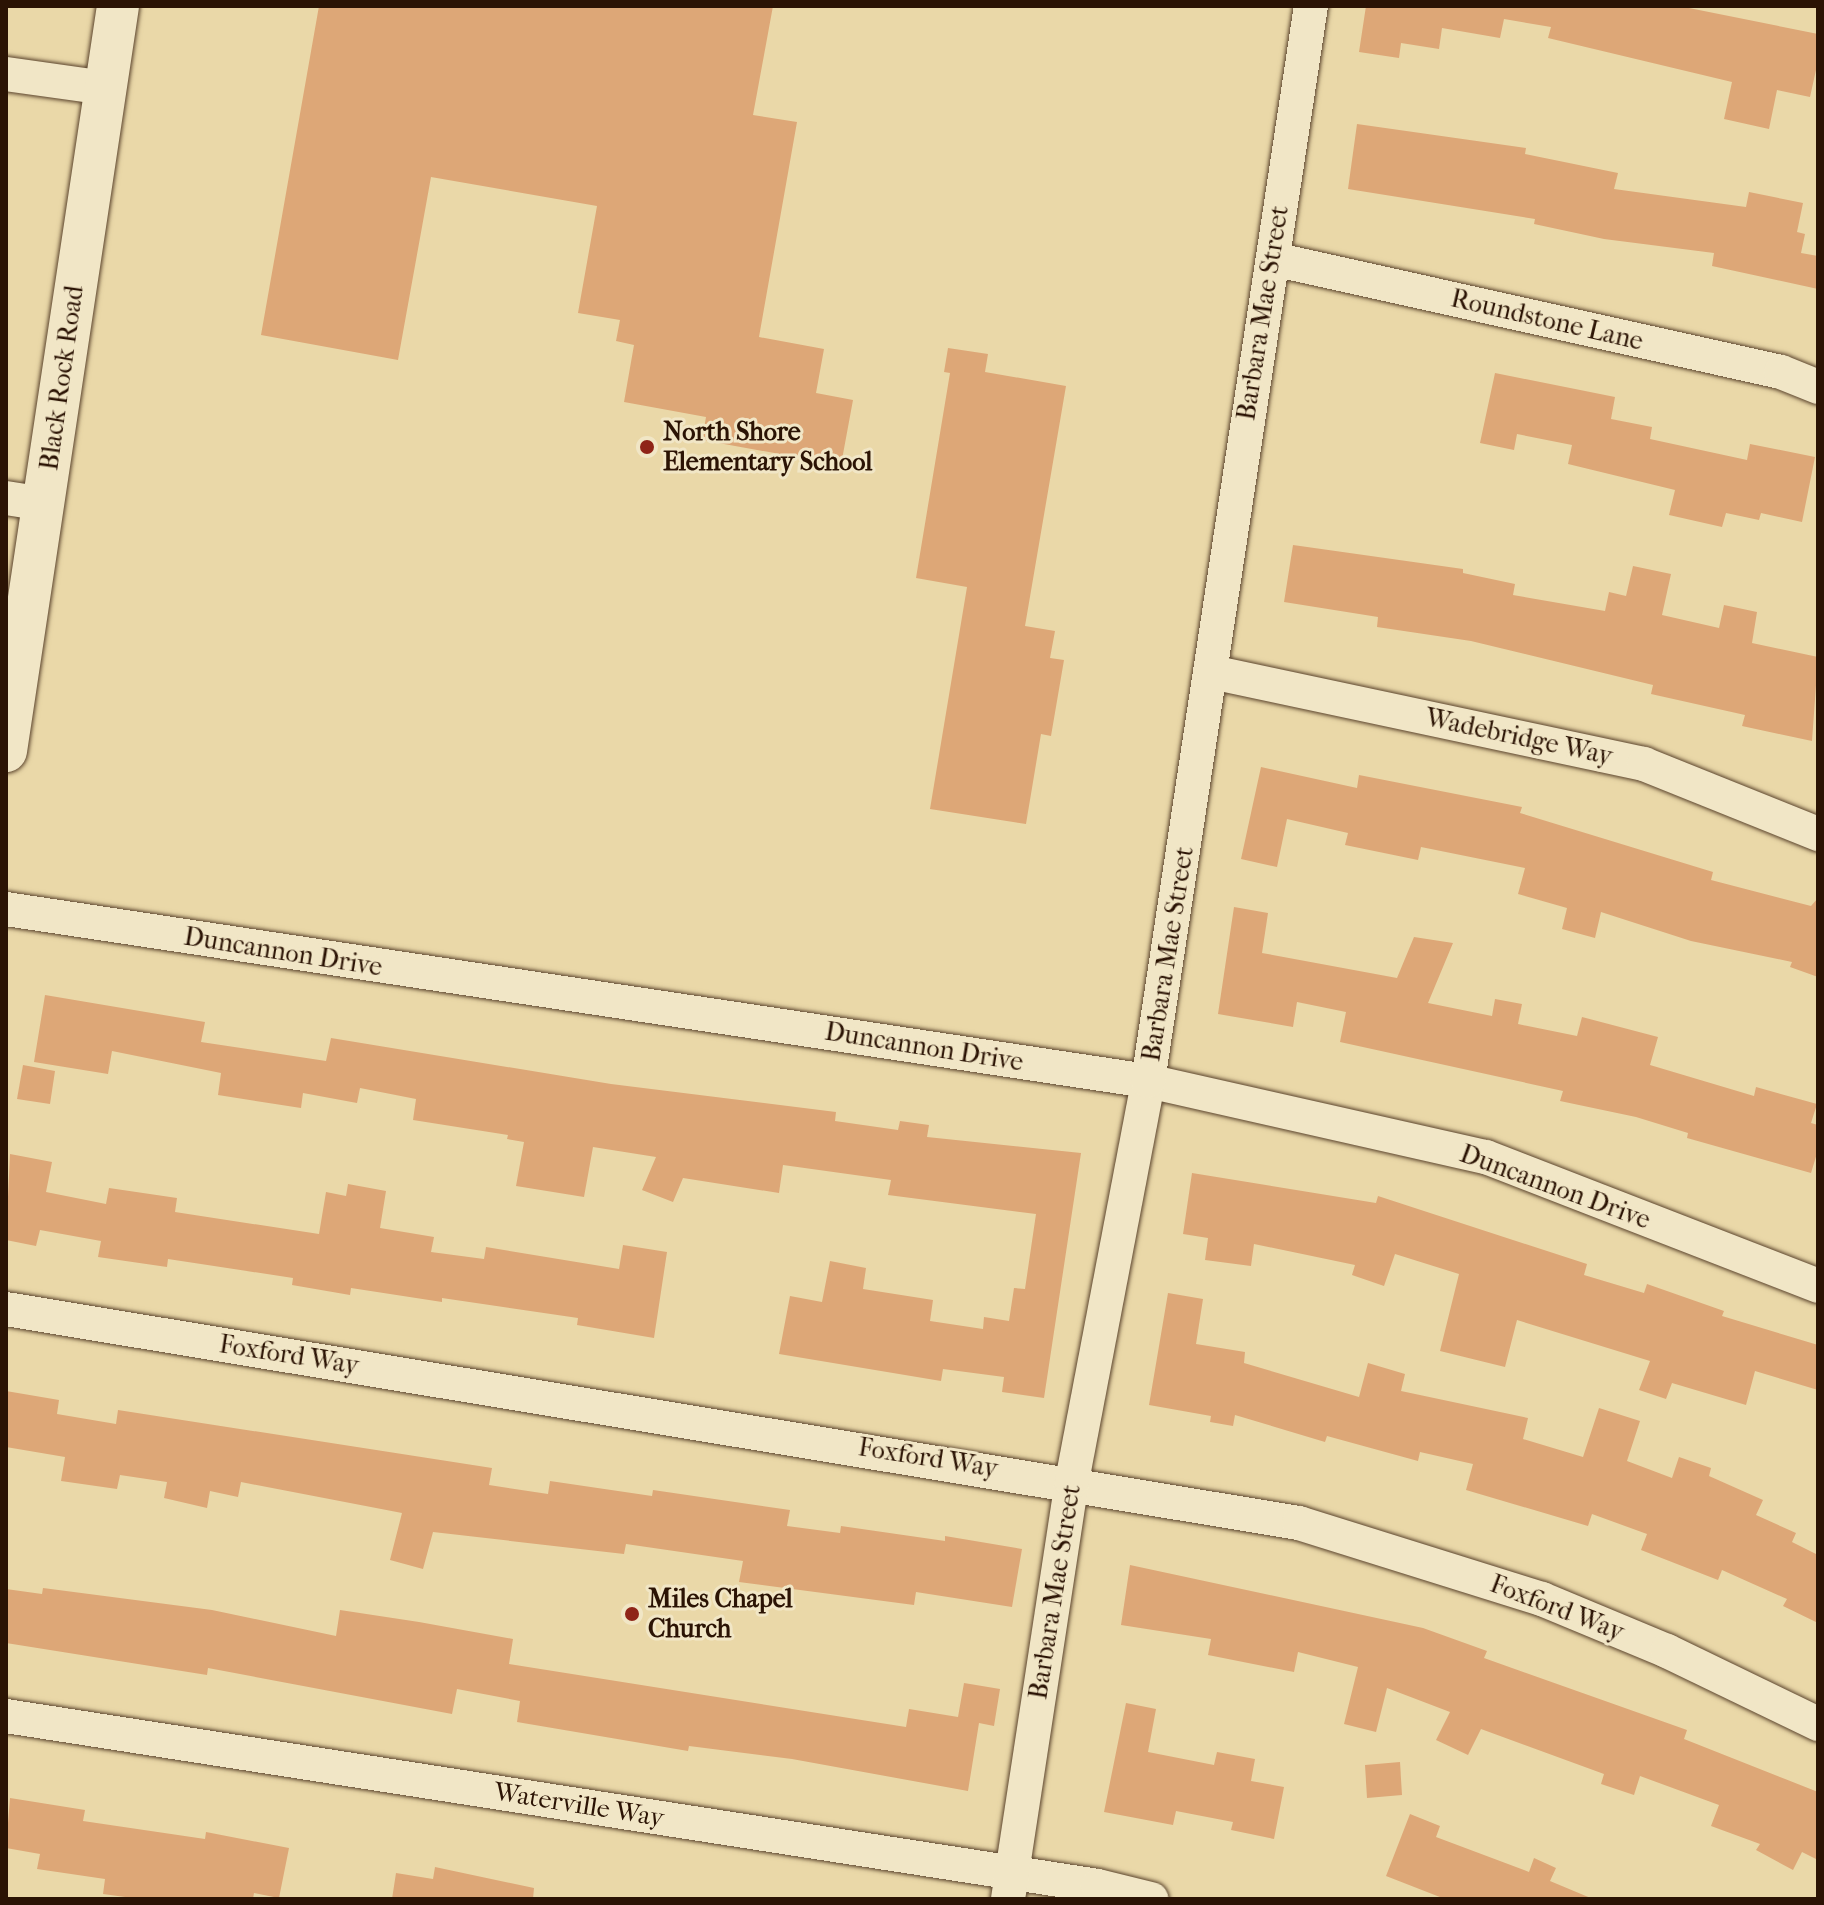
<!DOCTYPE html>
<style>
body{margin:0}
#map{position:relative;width:1824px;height:1905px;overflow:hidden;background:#ead8a8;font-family:"IM FELL French Canon",serif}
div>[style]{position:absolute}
.building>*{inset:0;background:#dda777}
.roads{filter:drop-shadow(0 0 2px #5b442d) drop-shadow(0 0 2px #5b442d)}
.minor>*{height:34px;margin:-17px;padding:0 17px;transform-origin:17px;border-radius:17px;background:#f1e6c6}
.tertiary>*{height:42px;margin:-21px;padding:0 21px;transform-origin:21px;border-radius:21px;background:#f1e6c6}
.dots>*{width:22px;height:22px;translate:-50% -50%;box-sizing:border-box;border:4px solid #f1e6c6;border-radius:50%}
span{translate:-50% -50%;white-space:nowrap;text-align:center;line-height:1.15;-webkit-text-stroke:6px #f1e6c6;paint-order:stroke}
.street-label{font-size:26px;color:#2b1304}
.poi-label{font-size:26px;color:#2b1304;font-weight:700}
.left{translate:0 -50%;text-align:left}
.frame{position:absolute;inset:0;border:8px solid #2b1304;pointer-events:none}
</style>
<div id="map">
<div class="building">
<i style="clip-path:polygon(319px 6px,773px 6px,753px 115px,797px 122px,759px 337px,824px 349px,816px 393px,853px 400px,841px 465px,702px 440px,706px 417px,624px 402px,634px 345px,616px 341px,620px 320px,578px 313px,597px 206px,431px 177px,398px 360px,261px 335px)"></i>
<i style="clip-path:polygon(1366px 6px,1679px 6px,1818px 34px,1818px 61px,1810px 97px,1777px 90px,1769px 129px,1724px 119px,1732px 82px,1548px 38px,1551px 27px,1504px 19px,1500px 38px,1442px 28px,1439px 49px,1401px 43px,1399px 58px,1359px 52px)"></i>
<i style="clip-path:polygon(1357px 124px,1526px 148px,1525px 154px,1618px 173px,1614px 189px,1746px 207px,1749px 192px,1803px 203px,1797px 232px,1805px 234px,1801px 253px,1818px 256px,1818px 289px,1712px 266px,1714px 253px,1604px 239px,1534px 224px,1535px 219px,1348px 189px)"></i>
<i style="clip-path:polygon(948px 348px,988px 354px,985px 372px,1066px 386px,1025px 626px,1055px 631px,1050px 658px,1064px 660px,1051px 736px,1041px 734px,1026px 824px,930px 809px,967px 587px,916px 578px,950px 373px,944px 372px)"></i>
<i style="clip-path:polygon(1495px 373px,1615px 397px,1611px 419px,1652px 427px,1650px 439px,1747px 460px,1750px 444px,1815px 457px,1802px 522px,1761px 513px,1759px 520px,1726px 513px,1722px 527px,1669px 515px,1675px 490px,1568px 464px,1572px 445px,1517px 434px,1514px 450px,1480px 443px)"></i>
<i style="clip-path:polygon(1293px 545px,1463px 569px,1463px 573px,1515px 584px,1513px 595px,1605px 611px,1609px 592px,1626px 596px,1633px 566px,1671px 574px,1662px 615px,1719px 628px,1724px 605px,1757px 612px,1752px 643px,1818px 657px,1812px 741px,1742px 726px,1745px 715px,1651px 694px,1653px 685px,1471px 641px,1377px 627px,1378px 617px,1284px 602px)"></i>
<i style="clip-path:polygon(1261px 767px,1357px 788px,1359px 775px,1522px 807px,1520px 813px,1713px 872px,1711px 880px,1811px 906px,1818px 898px,1818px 977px,1790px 967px,1792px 962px,1691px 941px,1601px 912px,1595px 938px,1562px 929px,1567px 908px,1518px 894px,1525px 868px,1421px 847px,1418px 860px,1345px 845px,1348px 833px,1287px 819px,1277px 867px,1241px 859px)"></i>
<i style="clip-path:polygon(1234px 907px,1268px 913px,1262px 953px,1397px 978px,1414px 937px,1453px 943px,1428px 1003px,1492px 1016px,1495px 999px,1522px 1004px,1518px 1024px,1577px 1036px,1582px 1017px,1658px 1037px,1650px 1065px,1754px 1096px,1756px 1087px,1817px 1104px,1811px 1123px,1818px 1125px,1818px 1150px,1811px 1173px,1687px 1138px,1688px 1133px,1636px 1117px,1560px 1101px,1563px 1091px,1340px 1042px,1346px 1012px,1297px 1002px,1293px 1027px,1218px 1014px)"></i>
<i style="clip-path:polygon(45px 995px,205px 1022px,201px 1042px,326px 1061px,331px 1038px,611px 1084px,836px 1112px,835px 1121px,898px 1130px,900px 1121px,929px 1125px,927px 1137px,1081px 1153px,1044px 1398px,1002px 1392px,1004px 1377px,943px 1369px,941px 1381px,779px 1354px,790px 1296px,822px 1302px,830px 1261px,866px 1268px,863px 1289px,933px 1300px,930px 1321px,983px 1329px,984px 1317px,1009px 1321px,1014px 1288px,1025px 1289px,1036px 1214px,888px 1195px,891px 1180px,783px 1165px,779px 1193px,683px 1178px,673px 1202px,642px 1190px,656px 1157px,593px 1147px,584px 1197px,516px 1186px,524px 1142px,507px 1139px,508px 1135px,413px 1120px,416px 1099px,360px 1088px,357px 1103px,303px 1093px,301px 1108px,218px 1095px,221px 1073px,112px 1051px,108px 1074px,34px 1062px)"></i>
<i style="clip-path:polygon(23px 1065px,55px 1071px,50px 1104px,17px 1099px)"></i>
<i style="clip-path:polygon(10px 1154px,52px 1162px,46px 1192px,106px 1204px,109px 1188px,177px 1198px,175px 1212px,319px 1234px,326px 1192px,346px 1196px,348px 1184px,386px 1191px,380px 1228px,434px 1237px,431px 1252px,484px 1259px,486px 1247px,619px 1269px,623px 1245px,667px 1252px,654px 1338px,577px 1325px,578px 1318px,442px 1298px,442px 1302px,351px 1288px,350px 1295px,292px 1285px,293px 1278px,168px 1259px,167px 1267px,98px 1257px,101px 1241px,40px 1230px,36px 1246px,6px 1240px)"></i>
<i style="clip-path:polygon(1192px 1173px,1376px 1203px,1378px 1196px,1587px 1264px,1584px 1275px,1644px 1293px,1647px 1284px,1724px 1311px,1722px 1316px,1818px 1345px,1818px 1390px,1755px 1371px,1746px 1405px,1672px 1383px,1666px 1399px,1639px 1390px,1650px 1361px,1517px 1320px,1505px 1367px,1440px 1351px,1459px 1274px,1395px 1254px,1384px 1286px,1352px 1275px,1355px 1265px,1254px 1244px,1251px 1266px,1205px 1260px,1208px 1238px,1183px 1234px)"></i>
<i style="clip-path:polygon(1168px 1293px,1203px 1299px,1196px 1344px,1245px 1352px,1244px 1363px,1359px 1397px,1368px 1363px,1405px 1374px,1401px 1391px,1528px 1418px,1523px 1439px,1583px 1457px,1599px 1408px,1640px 1421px,1627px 1461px,1672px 1478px,1679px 1457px,1711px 1468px,1709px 1476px,1763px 1500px,1756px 1515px,1796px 1533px,1792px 1542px,1818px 1555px,1818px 1623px,1783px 1606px,1787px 1599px,1722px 1570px,1718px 1580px,1641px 1550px,1647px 1534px,1592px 1514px,1588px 1526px,1466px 1490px,1473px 1464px,1420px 1452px,1418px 1461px,1327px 1436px,1325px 1442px,1235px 1415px,1233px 1426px,1210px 1422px,1211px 1416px,1149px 1405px)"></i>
<i style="clip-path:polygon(6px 1391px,59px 1400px,57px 1414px,116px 1424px,118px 1410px,492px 1468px,489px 1485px,548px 1494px,550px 1481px,652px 1496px,653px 1490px,790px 1510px,787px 1526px,840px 1533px,841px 1526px,945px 1541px,945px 1536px,1022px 1549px,1012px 1607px,916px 1592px,914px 1605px,739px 1582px,743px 1561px,626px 1544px,624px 1554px,433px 1532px,423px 1569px,390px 1560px,402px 1513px,241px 1482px,238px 1497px,210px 1491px,207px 1508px,164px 1498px,167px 1482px,120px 1475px,117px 1489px,61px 1481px,65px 1457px,6px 1447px)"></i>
<i style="clip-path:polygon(1130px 1565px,1423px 1628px,1487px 1651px,1484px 1658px,1687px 1730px,1684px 1739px,1818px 1792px,1818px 1860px,1802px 1852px,1793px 1870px,1756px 1850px,1760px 1844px,1711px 1826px,1719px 1805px,1640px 1776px,1634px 1795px,1601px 1784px,1604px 1774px,1481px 1729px,1468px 1755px,1436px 1740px,1450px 1712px,1387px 1688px,1376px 1732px,1344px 1724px,1358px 1667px,1298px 1652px,1294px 1672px,1208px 1655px,1211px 1639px,1121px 1625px)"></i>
<i style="clip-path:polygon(43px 1588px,212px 1610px,336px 1636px,340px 1610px,419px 1622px,513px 1639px,509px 1664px,906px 1727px,909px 1709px,958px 1717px,964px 1683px,1000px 1689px,994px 1726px,979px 1723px,968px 1791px,792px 1759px,689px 1746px,688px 1751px,517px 1722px,520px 1701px,457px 1689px,452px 1714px,208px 1668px,207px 1675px,6px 1643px,6px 1589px,42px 1594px)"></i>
<i style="clip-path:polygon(1126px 1703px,1156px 1709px,1148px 1752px,1214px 1765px,1217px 1752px,1255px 1759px,1251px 1781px,1284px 1787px,1274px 1839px,1231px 1830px,1233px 1822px,1176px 1811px,1173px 1825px,1104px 1812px)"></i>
<i style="clip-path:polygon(1400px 1762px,1402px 1795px,1367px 1798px,1365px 1765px)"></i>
<i style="clip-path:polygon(10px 1798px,85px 1810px,83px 1821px,205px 1839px,206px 1832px,289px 1848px,279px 1898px,254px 1893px,253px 1899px,140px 1899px,103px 1894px,105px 1879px,37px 1869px,40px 1854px,6px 1848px)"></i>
<i style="clip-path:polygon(1410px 1814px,1440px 1826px,1436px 1837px,1529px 1872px,1534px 1858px,1556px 1868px,1550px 1881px,1593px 1899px,1445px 1899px,1386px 1876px)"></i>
<i style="clip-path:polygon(435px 1867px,534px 1888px,533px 1899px,392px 1899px,396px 1873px,433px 1879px)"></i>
</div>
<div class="roads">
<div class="minor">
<i style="left:6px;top:74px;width:100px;rotate:8deg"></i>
<i style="left:1273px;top:259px;width:520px;rotate:12.54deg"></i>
<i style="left:1781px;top:372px;width:40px;rotate:22deg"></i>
<i style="left:6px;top:498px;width:37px;rotate:9deg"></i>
<i style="left:1211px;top:672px;width:443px;rotate:12deg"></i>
<i style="left:1644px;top:764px;width:188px;rotate:21.9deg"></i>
<i style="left:6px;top:909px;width:1155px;rotate:8.57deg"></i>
<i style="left:1148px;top:1081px;width:346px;rotate:12.7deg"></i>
<i style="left:1486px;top:1157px;width:356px;rotate:21.2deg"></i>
<i style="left:6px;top:1309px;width:1311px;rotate:9.4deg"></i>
<i style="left:1299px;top:1523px;width:255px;rotate:17.4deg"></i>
<i style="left:1542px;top:1599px;width:135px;rotate:22.6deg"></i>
<i style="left:1667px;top:1651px;width:168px;rotate:25.8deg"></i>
<i style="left:6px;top:1716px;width:1105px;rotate:8.85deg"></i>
<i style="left:1098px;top:1886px;width:55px;rotate:13.8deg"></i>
<i style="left:1008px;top:1899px;width:423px;rotate:-81.3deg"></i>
<i style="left:1072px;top:1481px;width:407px;rotate:-79.2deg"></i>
<i style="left:1148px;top:1081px;width:1087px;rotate:-81.38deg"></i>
</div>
<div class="tertiary">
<i style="left:6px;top:751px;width:753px;rotate:-81.45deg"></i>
</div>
</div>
<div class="dots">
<i style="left:647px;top:447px;background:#8f2418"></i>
<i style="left:632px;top:1614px;background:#8f2418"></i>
</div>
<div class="street-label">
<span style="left:1263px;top:313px;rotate:-81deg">Barbara Mae Street</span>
<span style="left:1547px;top:320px;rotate:13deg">Roundstone Lane</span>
<span style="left:62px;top:378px;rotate:-82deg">Black Rock Road</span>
<span style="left:1519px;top:737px;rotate:12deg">Wadebridge Way</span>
<span style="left:283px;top:952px;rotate:9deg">Duncannon Drive</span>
<span style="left:1168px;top:954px;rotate:-81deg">Barbara Mae Street</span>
<span style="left:924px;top:1047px;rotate:9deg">Duncannon Drive</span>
<span style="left:1555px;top:1187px;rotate:20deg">Duncannon Drive</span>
<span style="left:289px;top:1355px;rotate:9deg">Foxford Way</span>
<span style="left:928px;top:1458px;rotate:9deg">Foxford Way</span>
<span style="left:1055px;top:1592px;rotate:-81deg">Barbara Mae Street</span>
<span style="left:1557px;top:1608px;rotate:21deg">Foxford Way</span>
<span style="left:579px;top:1805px;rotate:9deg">Waterville Way</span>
</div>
<div class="poi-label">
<span class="left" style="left:663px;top:447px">North Shore<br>Elementary School</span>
<span class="left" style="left:648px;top:1614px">Miles Chapel<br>Church</span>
</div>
<div class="frame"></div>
</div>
